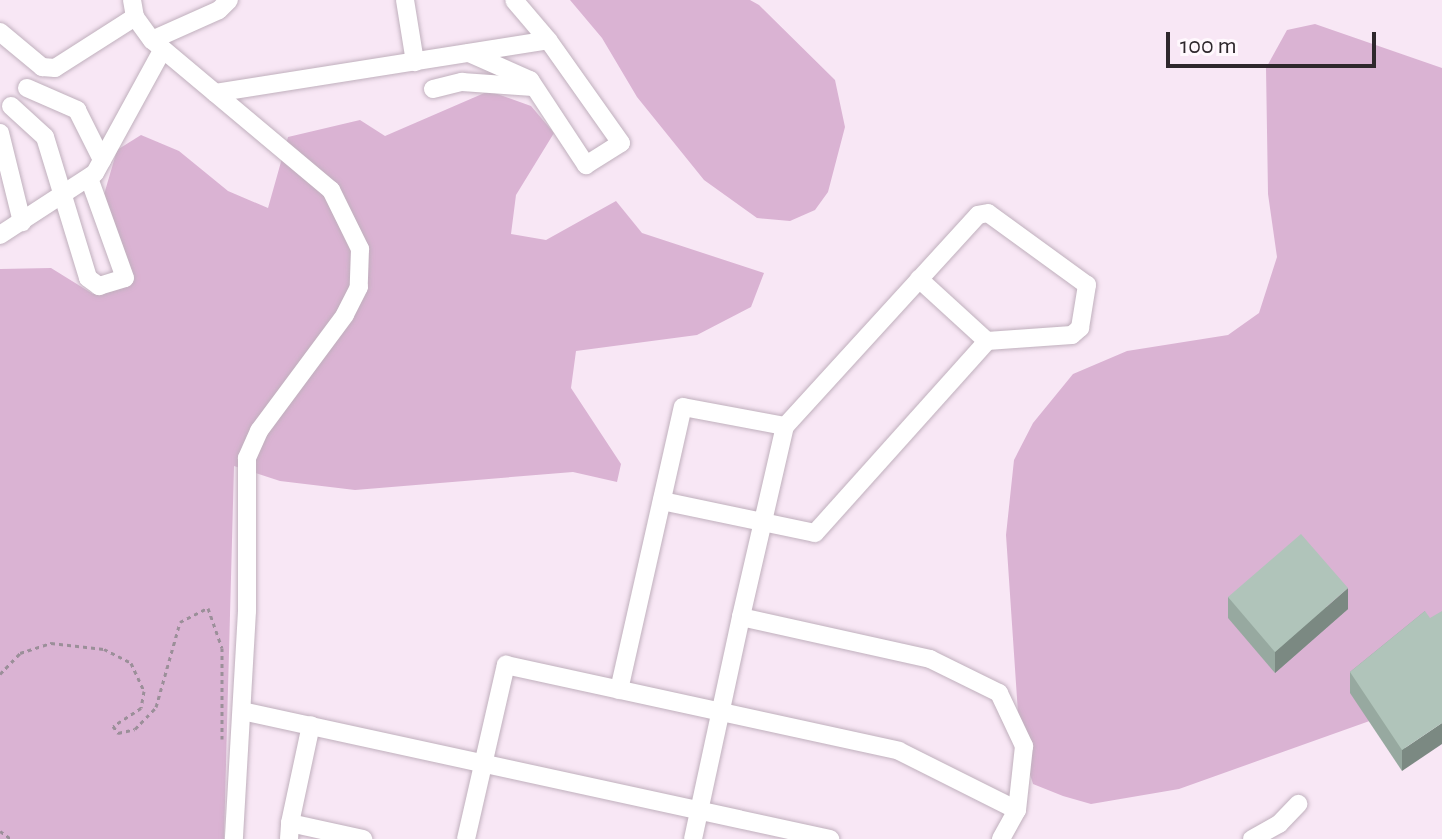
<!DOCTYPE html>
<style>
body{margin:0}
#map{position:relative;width:1442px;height:839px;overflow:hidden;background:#f8e7f5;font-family:"Alegreya Sans",sans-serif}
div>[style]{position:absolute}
.green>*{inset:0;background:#dab3d3}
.path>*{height:3px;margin-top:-1.5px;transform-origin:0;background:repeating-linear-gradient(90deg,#9b8f99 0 4px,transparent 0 8px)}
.roads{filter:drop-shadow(0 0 2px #c0b0bd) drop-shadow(0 0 2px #c0b0bd)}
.minor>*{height:18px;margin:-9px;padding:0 9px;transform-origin:9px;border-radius:9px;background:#fff}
.wall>*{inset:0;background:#97a9a0}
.shaded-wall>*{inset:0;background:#7b8982}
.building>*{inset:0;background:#b0c4ba}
span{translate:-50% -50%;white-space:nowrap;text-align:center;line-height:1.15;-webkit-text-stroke:6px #fff8fd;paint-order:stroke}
.scale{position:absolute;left:1166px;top:32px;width:210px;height:36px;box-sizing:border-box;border:4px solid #2e272c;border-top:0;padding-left:10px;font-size:24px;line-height:28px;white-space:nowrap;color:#2e272c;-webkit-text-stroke:6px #fff8fd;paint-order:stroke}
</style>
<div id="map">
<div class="green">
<i style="clip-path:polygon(570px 0,750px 0,759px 5px,835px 80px,845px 127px,828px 192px,815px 210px,790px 221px,757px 218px,704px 180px,637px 97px,602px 38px)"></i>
<i style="clip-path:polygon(1315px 24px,1442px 68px,1442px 704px,1406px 708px,1179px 789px,1091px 804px,1063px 796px,1033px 784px,1020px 743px,1006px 535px,1014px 460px,1033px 423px,1073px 374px,1127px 351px,1228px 335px,1259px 313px,1277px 257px,1268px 194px,1266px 68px,1287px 30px)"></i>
<i style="clip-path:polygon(489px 91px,531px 106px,554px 133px,516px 195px,511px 234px,546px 240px,616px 201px,642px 233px,764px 273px,751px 307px,697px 335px,576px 351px,571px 388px,621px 464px,617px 482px,573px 472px,355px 490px,280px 481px,234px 466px,224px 839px,0 839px,0 269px,51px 268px,93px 294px,132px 283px,103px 198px,117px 150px,141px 135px,179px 151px,228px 191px,268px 208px,288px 137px,360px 120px,385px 136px)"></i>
</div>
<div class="path">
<i style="left:0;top:674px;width:29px;rotate:-46deg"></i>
<i style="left:20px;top:653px;width:33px;rotate:-18deg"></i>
<i style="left:51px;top:643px;width:53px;rotate:6.5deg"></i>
<i style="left:104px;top:649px;width:30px;rotate:27deg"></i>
<i style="left:131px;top:663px;width:31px;rotate:65deg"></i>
<i style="left:144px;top:691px;width:17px;rotate:100deg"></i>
<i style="left:141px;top:708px;width:33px;rotate:147deg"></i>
<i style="left:113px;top:726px;width:9px;rotate:54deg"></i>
<i style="left:118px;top:733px;width:17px;rotate:-13deg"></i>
<i style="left:135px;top:729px;width:30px;rotate:-46deg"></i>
<i style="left:156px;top:707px;width:88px;rotate:-74.2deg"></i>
<i style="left:180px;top:622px;width:31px;rotate:-27deg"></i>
<i style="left:208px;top:608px;width:42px;rotate:70.7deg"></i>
<i style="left:222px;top:648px;width:91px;rotate:90deg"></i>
<i style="left:0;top:831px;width:14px;rotate:36deg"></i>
</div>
<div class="roads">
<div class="minor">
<i style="left:132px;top:0;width:17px;rotate:80deg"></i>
<i style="left:135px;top:17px;width:29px;rotate:54deg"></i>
<i style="left:152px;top:40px;width:234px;rotate:40deg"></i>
<i style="left:331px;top:190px;width:66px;rotate:63.8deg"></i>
<i style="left:360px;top:249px;width:38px;rotate:92deg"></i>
<i style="left:359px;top:287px;width:31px;rotate:117deg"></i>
<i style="left:345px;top:315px;width:144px;rotate:126.6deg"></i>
<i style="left:259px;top:431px;width:30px;rotate:114deg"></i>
<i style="left:247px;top:458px;width:153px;rotate:90deg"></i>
<i style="left:247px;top:611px;width:228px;rotate:93.3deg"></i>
<i style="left:405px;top:0;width:63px;rotate:80.8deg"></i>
<i style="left:0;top:32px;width:55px;rotate:39.8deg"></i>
<i style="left:42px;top:67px;width:13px;rotate:4deg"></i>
<i style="left:55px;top:68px;width:95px;rotate:-32.5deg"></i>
<i style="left:152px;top:40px;width:73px;rotate:-24.1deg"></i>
<i style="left:219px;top:10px;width:14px;rotate:-45deg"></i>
<i style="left:469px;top:53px;width:67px;rotate:23.9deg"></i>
<i style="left:530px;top:80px;width:102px;rotate:56.6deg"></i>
<i style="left:586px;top:165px;width:41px;rotate:-32.2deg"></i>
<i style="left:621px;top:143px;width:126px;rotate:-125.3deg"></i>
<i style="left:27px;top:88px;width:55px;rotate:23.7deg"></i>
<i style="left:77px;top:110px;width:56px;rotate:63.4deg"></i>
<i style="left:433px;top:89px;width:30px;rotate:-14deg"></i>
<i style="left:462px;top:82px;width:71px;rotate:4deg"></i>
<i style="left:215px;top:93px;width:337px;rotate:-9deg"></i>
<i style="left:548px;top:40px;width:52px;rotate:-130.4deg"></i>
<i style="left:11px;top:106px;width:46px;rotate:42.4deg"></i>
<i style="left:45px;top:137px;width:147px;rotate:73deg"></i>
<i style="left:88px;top:278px;width:14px;rotate:36deg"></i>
<i style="left:99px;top:286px;width:27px;rotate:-17deg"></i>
<i style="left:125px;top:278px;width:106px;rotate:-109.8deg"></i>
<i style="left:0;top:133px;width:92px;rotate:76.1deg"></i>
<i style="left:0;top:235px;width:113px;rotate:-33.1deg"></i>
<i style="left:95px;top:173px;width:141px;rotate:-61.3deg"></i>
<i style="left:919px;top:279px;width:92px;rotate:42.4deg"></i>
<i style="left:662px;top:501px;width:156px;rotate:11.8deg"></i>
<i style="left:815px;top:533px;width:258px;rotate:-48.1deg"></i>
<i style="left:987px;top:341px;width:85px;rotate:-4deg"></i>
<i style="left:1072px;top:335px;width:11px;rotate:-41deg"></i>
<i style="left:1080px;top:328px;width:44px;rotate:-80.8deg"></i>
<i style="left:1087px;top:285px;width:122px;rotate:-144deg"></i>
<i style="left:988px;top:213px;width:10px;rotate:169deg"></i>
<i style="left:978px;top:215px;width:286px;rotate:132.4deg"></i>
<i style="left:619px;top:690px;width:290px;rotate:-77.3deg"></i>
<i style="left:683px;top:407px;width:104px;rotate:10.6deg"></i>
<i style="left:785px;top:426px;width:196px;rotate:103deg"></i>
<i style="left:242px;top:711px;width:602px;rotate:12.28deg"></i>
<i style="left:290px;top:823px;width:100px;rotate:-77.9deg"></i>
<i style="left:289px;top:839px;width:16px;rotate:-86deg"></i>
<i style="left:290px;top:823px;width:75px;rotate:12.4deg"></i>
<i style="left:466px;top:839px;width:179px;rotate:-77.1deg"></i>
<i style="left:506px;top:665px;width:402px;rotate:12.3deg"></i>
<i style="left:899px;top:751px;width:132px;rotate:26.6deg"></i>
<i style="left:1017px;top:810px;width:33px;rotate:119deg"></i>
<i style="left:693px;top:839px;width:227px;rotate:-77.8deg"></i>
<i style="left:741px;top:617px;width:194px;rotate:12.5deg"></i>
<i style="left:930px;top:659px;width:77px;rotate:26.2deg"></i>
<i style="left:999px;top:693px;width:59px;rotate:64.7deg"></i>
<i style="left:1024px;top:746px;width:64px;rotate:96.2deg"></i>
<i style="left:1252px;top:839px;width:31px;rotate:-29deg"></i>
<i style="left:1279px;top:824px;width:28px;rotate:-46deg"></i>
</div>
</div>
<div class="wall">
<i style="clip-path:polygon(1228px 597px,1348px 609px,1275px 673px,1228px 618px)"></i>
<i style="clip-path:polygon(1425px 611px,1402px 771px,1350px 693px,1350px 672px)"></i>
</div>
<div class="shaded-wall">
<i style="clip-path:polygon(1348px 588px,1348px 609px,1275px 673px,1275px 652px)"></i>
<i style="clip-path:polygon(1442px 723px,1442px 744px,1402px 771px,1402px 750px)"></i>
</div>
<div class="building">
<i style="clip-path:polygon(1301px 534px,1348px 588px,1275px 652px,1228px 597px)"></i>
<i style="clip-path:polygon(1425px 611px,1430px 618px,1442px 611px,1442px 723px,1402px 750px,1350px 672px)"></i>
</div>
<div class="scale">100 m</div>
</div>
